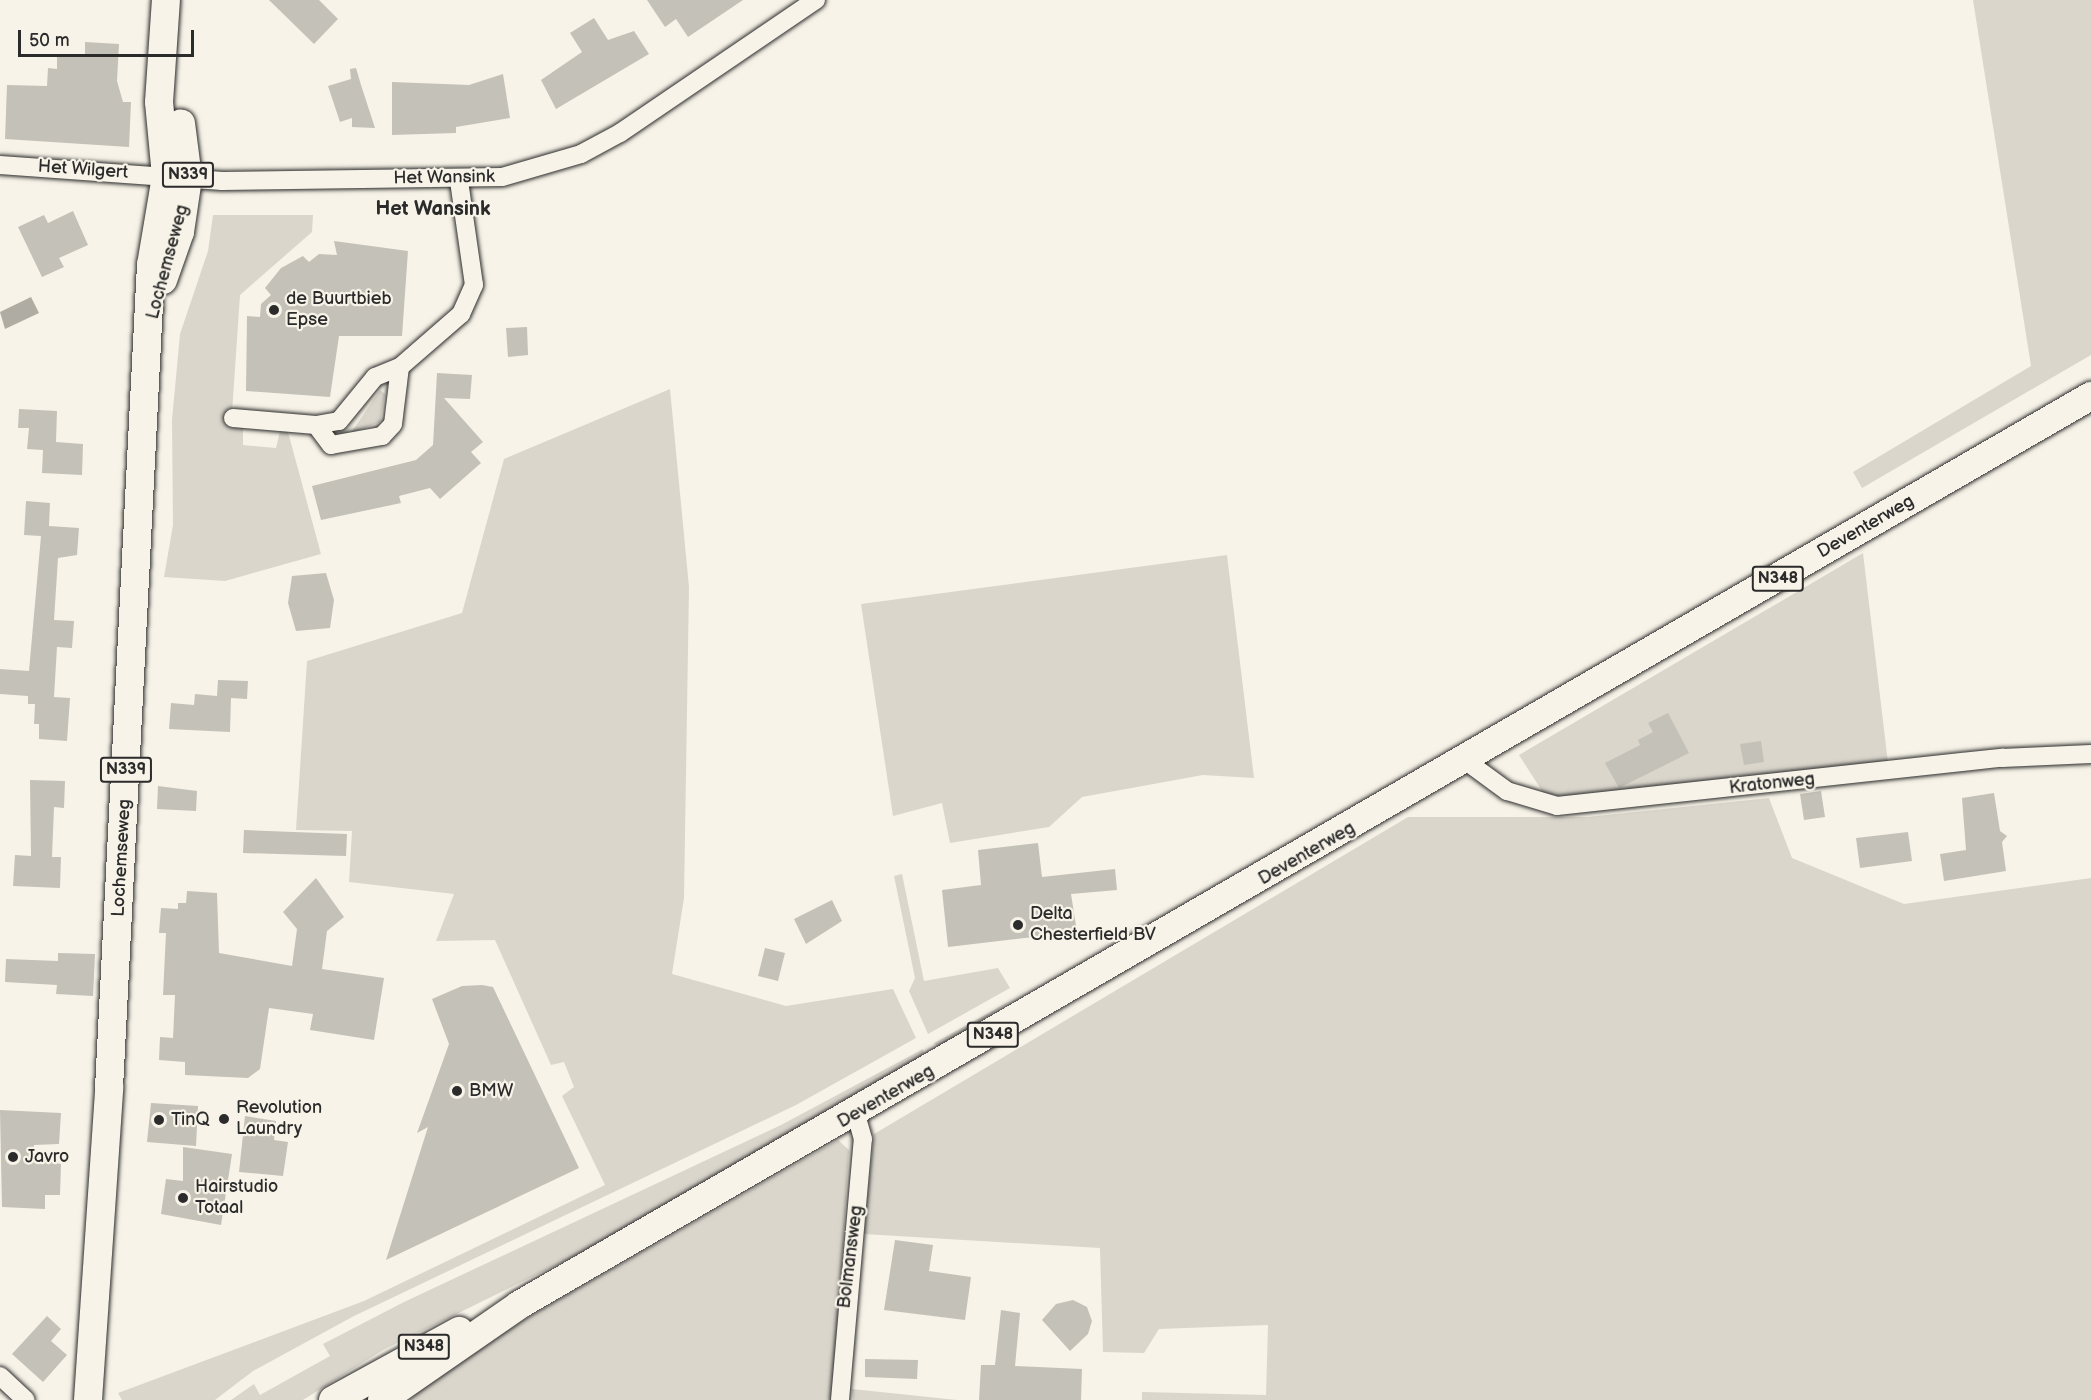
<!DOCTYPE html>
<style>
body{margin:0}
#map{position:relative;width:2091px;height:1400px;overflow:hidden;background:#f7f3e8;font-family:"Balsamiq Sans",sans-serif}
div>[style]{position:absolute}
.green>*{inset:0;background:#dad6cc}
.water>*{inset:0;background:#afaca4}
.building>*{inset:0;background:#c4c1b9}
.roads{filter:drop-shadow(0 0 2px #2b2b2b) drop-shadow(0 0 2px #2b2b2b)}
.street>*{height:18px;margin:-9px;padding:0 9px;transform-origin:9px;border-radius:9px;background:#f7f3e8}
.primary>*{height:28px;margin:-14px;padding:0 14px;transform-origin:14px;border-radius:14px;background:#f7f3e8}
.dots>*{width:16px;height:16px;translate:-50% -50%;box-sizing:border-box;border:3px solid #f7f3e8;border-radius:50%}
span{translate:-50% -50%;white-space:nowrap;text-align:center;line-height:1.15;-webkit-text-stroke:4.5px #f7f3e8;paint-order:stroke}
.shield-label span{padding:2px 4px;background:#f7f3e8;border:2px solid;border-radius:4px;-webkit-text-stroke-width:0}
.shield-label{font-size:16px;color:#2b2b2b;font-weight:700}
.street-label{font-size:18px;color:#2b2b2b}
.poi-label{font-size:18px;color:#2b2b2b}
.left{translate:0 -50%;text-align:left}
.neighbourhood-label{font-size:20px;color:#2b2b2b;font-weight:700}
.scale{position:absolute;left:18px;top:30px;width:176px;height:27px;box-sizing:border-box;border:3px solid #2b2b2b;border-top:0;padding-left:8px;font-size:18px;line-height:21px;white-space:nowrap;color:#2b2b2b;-webkit-text-stroke:4px #f7f3e8;paint-order:stroke}
</style>
<div id="map">
<div class="green">
<i style="clip-path:polygon(1973px 0,2091px 0,2091px 355px,1862px 488px,1853px 472px,2031px 366px)"></i>
<i style="clip-path:polygon(213px 215px,313px 215px,312px 232px,240px 295px,232px 413px,243px 427px,243px 445px,276px 448px,280px 431px,288px 432px,321px 554px,225px 581px,164px 577px,173px 525px,172px 420px,180px 334px,208px 251px)"></i>
<i style="clip-path:polygon(670px 389px,689px 587px,684px 898px,672px 974px,786px 1006px,893px 989px,916px 1038px,796px 1105px,354px 1316px,253px 1371px,215px 1400px,122px 1400px,118px 1393px,364px 1301px,605px 1185px,562px 1096px,574px 1087px,564px 1062px,551px 1065px,495px 940px,436px 941px,454px 894px,349px 882px,352px 831px,296px 830px,307px 661px,462px 613px,504px 459px)"></i>
<i style="clip-path:polygon(380px 390px,385px 394px,380px 422px,351px 433px)"></i>
<i style="clip-path:polygon(1863px 553px,1888px 763px,1549px 802px,1519px 755px)"></i>
<i style="clip-path:polygon(1227px 555px,1254px 778px,1203px 775px,1082px 797px,1049px 827px,950px 843px,942px 803px,893px 816px,861px 604px)"></i>
<i style="clip-path:polygon(1769px 798px,1792px 858px,1904px 904px,2091px 878px,2091px 1400px,1142px 1400px,1142px 1392px,1266px 1395px,1268px 1325px,1159px 1329px,1144px 1353px,1103px 1352px,1100px 1248px,864px 1234px,874px 1134px,1408px 817px,1587px 817px)"></i>
<i style="clip-path:polygon(902px 874px,924px 981px,998px 968px,1010px 988px,928px 1034px,909px 991px,915px 978px,894px 876px)"></i>
<i style="clip-path:polygon(1012px 1000px,939px 1048px,934px 1043px)"></i>
<i style="clip-path:polygon(923px 1049px,924px 1057px,577px 1255px,383px 1350px,303px 1400px,231px 1400px,254px 1384px,260px 1395px,330px 1356px,323px 1344px,404px 1302px,781px 1125px)"></i>
<i style="clip-path:polygon(838px 1140px,849px 1150px,833px 1400px,409px 1400px,448px 1367px,526px 1319px)"></i>
<i style="clip-path:polygon(852px 1389px,957px 1400px,853px 1400px)"></i>
</div>
<div class="water">
<i style="clip-path:polygon(31px 297px,39px 313px,5px 329px,0 312px)"></i>
</div>
<div class="building">
<i style="clip-path:polygon(269px 0,319px 0,338px 19px,314px 44px)"></i>
<i style="clip-path:polygon(647px 0,743px 0,688px 37px,676px 19px,665px 27px)"></i>
<i style="clip-path:polygon(594px 18px,608px 40px,634px 31px,649px 54px,556px 109px,541px 80px,582px 52px,570px 33px)"></i>
<i style="clip-path:polygon(85px 42px,119px 44px,117px 81px,123px 102px,131px 102px,129px 147px,5px 139px,7px 85px,47px 86px,48px 68px,57px 69px,57px 57px,85px 55px)"></i>
<i style="clip-path:polygon(356px 68px,361px 85px,375px 128px,352px 127px,352px 118px,340px 122px,328px 86px,351px 79px,350px 69px)"></i>
<i style="clip-path:polygon(503px 74px,510px 118px,456px 127px,456px 133px,392px 135px,392px 82px,469px 85px)"></i>
<i style="clip-path:polygon(73px 211px,88px 245px,59px 258px,64px 267px,42px 277px,18px 227px,44px 215px,48px 223px)"></i>
<i style="clip-path:polygon(334px 241px,408px 251px,402px 336px,339px 336px,330px 397px,246px 391px,247px 316px,260px 317px,261px 304px,271px 295px,265px 288px,281px 268px,303px 256px,309px 262px,319px 254px,337px 255px)"></i>
<i style="clip-path:polygon(527px 327px,528px 355px,508px 357px,506px 328px)"></i>
<i style="clip-path:polygon(437px 373px,472px 375px,470px 399px,444px 398px,483px 442px,471px 452px,481px 463px,440px 499px,430px 488px,399px 496px,401px 503px,321px 520px,312px 486px,416px 460px,433px 445px)"></i>
<i style="clip-path:polygon(19px 409px,57px 411px,56px 442px,83px 444px,82px 475px,42px 473px,43px 450px,27px 449px,29px 428px,18px 428px)"></i>
<i style="clip-path:polygon(26px 501px,50px 503px,49px 526px,79px 528px,77px 555px,58px 558px,54px 620px,74px 621px,72px 648px,57px 647px,54px 697px,70px 698px,67px 741px,39px 739px,39px 724px,34px 724px,35px 704px,28px 704px,28px 696px,0 694px,0 669px,29px 671px,41px 536px,24px 535px)"></i>
<i style="clip-path:polygon(326px 573px,334px 600px,330px 628px,296px 631px,288px 603px,292px 576px)"></i>
<i style="clip-path:polygon(218px 680px,248px 681px,247px 699px,231px 698px,230px 732px,169px 729px,171px 703px,194px 705px,195px 694px,217px 696px)"></i>
<i style="clip-path:polygon(1668px 713px,1689px 753px,1619px 788px,1605px 763px,1640px 745px,1638px 740px,1653px 732px,1648px 723px)"></i>
<i style="clip-path:polygon(1761px 741px,1764px 762px,1744px 765px,1740px 744px)"></i>
<i style="clip-path:polygon(30px 780px,65px 781px,64px 808px,54px 807px,52px 857px,61px 857px,60px 888px,13px 886px,15px 855px,31px 856px)"></i>
<i style="clip-path:polygon(158px 786px,197px 791px,196px 811px,157px 809px)"></i>
<i style="clip-path:polygon(1821px 791px,1825px 817px,1804px 820px,1800px 794px)"></i>
<i style="clip-path:polygon(1994px 793px,2000px 831px,2007px 836px,2002px 842px,2006px 871px,1944px 881px,1940px 854px,1966px 850px,1962px 798px)"></i>
<i style="clip-path:polygon(244px 830px,347px 834px,346px 856px,243px 853px)"></i>
<i style="clip-path:polygon(1908px 832px,1912px 861px,1860px 868px,1856px 838px)"></i>
<i style="clip-path:polygon(1038px 843px,1042px 877px,1115px 869px,1117px 890px,1071px 894px,1077px 932px,948px 947px,942px 890px,981px 885px,978px 850px)"></i>
<i style="clip-path:polygon(316px 878px,344px 917px,327px 931px,322px 969px,384px 978px,374px 1040px,310px 1030px,313px 1014px,269px 1008px,260px 1069px,248px 1078px,185px 1075px,185px 1062px,159px 1060px,160px 1037px,173px 1038px,175px 995px,163px 995px,166px 933px,159px 933px,161px 908px,178px 909px,178px 903px,186px 903px,187px 891px,217px 893px,219px 953px,292px 966px,297px 929px,283px 912px)"></i>
<i style="clip-path:polygon(832px 900px,842px 921px,806px 944px,794px 919px)"></i>
<i style="clip-path:polygon(765px 948px,785px 953px,778px 981px,758px 976px)"></i>
<i style="clip-path:polygon(58px 953px,95px 954px,93px 996px,56px 994px,57px 985px,5px 982px,6px 959px,58px 961px)"></i>
<i style="clip-path:polygon(482px 985px,493px 987px,579px 1168px,386px 1260px,428px 1127px,417px 1133px,449px 1044px,432px 999px,462px 986px)"></i>
<i style="clip-path:polygon(151px 1103px,198px 1106px,196px 1146px,147px 1142px)"></i>
<i style="clip-path:polygon(0 1110px,61px 1113px,59px 1144px,34px 1145px,33px 1158px,61px 1164px,60px 1195px,45px 1195px,45px 1209px,2px 1207px)"></i>
<i style="clip-path:polygon(245px 1116px,276px 1121px,274px 1140px,288px 1142px,283px 1176px,239px 1172px)"></i>
<i style="clip-path:polygon(183px 1147px,232px 1154px,221px 1225px,161px 1214px,166px 1179px,183px 1181px)"></i>
<i style="clip-path:polygon(895px 1240px,933px 1245px,929px 1271px,971px 1277px,965px 1320px,884px 1310px)"></i>
<i style="clip-path:polygon(1073px 1300px,1087px 1307px,1092px 1321px,1088px 1334px,1070px 1351px,1042px 1320px,1056px 1304px)"></i>
<i style="clip-path:polygon(1001px 1310px,1020px 1313px,1015px 1366px,1082px 1369px,1081px 1400px,979px 1400px,981px 1365px,995px 1365px)"></i>
<i style="clip-path:polygon(47px 1316px,61px 1329px,51px 1341px,67px 1355px,43px 1382px,12px 1354px)"></i>
<i style="clip-path:polygon(865px 1359px,918px 1360px,917px 1379px,865px 1377px)"></i>
</div>
<div class="roads">
<div class="street">
<i style="left:0;top:165px;width:223px;rotate:4.1deg"></i>
<i style="left:222px;top:181px;width:280px;rotate:-0.8deg"></i>
<i style="left:502px;top:177px;width:82px;rotate:-16.2deg"></i>
<i style="left:581px;top:154px;width:44px;rotate:-28.3deg"></i>
<i style="left:620px;top:133px;width:237px;rotate:-34.2deg"></i>
<i style="left:233px;top:418px;width:83px;rotate:4.8deg"></i>
<i style="left:316px;top:425px;width:23px;rotate:-10deg"></i>
<i style="left:339px;top:421px;width:57px;rotate:-50.7deg"></i>
<i style="left:375px;top:377px;width:27px;rotate:-22deg"></i>
<i style="left:400px;top:367px;width:81px;rotate:-41deg"></i>
<i style="left:461px;top:314px;width:32px;rotate:-66deg"></i>
<i style="left:474px;top:285px;width:105px;rotate:-98.2deg"></i>
<i style="left:316px;top:425px;width:25px;rotate:53deg"></i>
<i style="left:331px;top:445px;width:52px;rotate:-10deg"></i>
<i style="left:382px;top:436px;width:16px;rotate:-47deg"></i>
<i style="left:393px;top:424px;width:57px;rotate:-83deg"></i>
<i style="left:1466px;top:761px;width:51px;rotate:36.2deg"></i>
<i style="left:1507px;top:791px;width:52px;rotate:16.7deg"></i>
<i style="left:1557px;top:806px;width:448px;rotate:-6.2deg"></i>
<i style="left:2002px;top:758px;width:89px;rotate:-2.6deg"></i>
<i style="left:0;top:1376px;width:35px;rotate:43deg"></i>
<i style="left:840px;top:1400px;width:262px;rotate:-85deg"></i>
<i style="left:863px;top:1139px;width:26px;rotate:-106deg"></i>
</div>
<div class="primary">
<i style="left:163px;top:280px;width:51px;rotate:-70.5deg"></i>
<i style="left:180px;top:232px;width:55px;rotate:-81.6deg"></i>
<i style="left:188px;top:178px;width:55px;rotate:-97.3deg"></i>
<i style="left:88px;top:1400px;width:313px;rotate:-86.1deg"></i>
<i style="left:109px;top:1088px;width:824px;rotate:-87.08deg"></i>
<i style="left:151px;top:265px;width:90px;rotate:-80.4deg"></i>
<i style="left:166px;top:176px;width:74px;rotate:-95.4deg"></i>
<i style="left:159px;top:102px;width:102px;rotate:-86.1deg"></i>
<i style="left:333px;top:1400px;width:144px;rotate:-28.7deg"></i>
<i style="left:382px;top:1400px;width:167px;rotate:-34.7deg"></i>
<i style="left:519px;top:1305px;width:1816px;rotate:-30.04deg"></i>
</div>
</div>
<div class="dots">
<i style="left:274px;top:310px;background:#2b2b2b"></i>
<i style="left:1018px;top:925px;background:#2b2b2b"></i>
<i style="left:457px;top:1091px;background:#2b2b2b"></i>
<i style="left:224px;top:1119px;background:#2b2b2b"></i>
<i style="left:159px;top:1120px;background:#2b2b2b"></i>
<i style="left:13px;top:1157px;background:#2b2b2b"></i>
<i style="left:183px;top:1198px;background:#2b2b2b"></i>
</div>
<div class="shield-label">
<span style="left:188px;top:175px">N339</span>
<span style="left:1778px;top:579px">N348</span>
<span style="left:126px;top:770px">N339</span>
<span style="left:993px;top:1035px">N348</span>
<span style="left:424px;top:1347px">N348</span>
</div>
<div class="street-label">
<span style="left:83px;top:170px;rotate:4deg">Het Wilgert</span>
<span style="left:444px;top:178px;rotate:-1deg">Het Wansink</span>
<span style="left:168px;top:262px;rotate:-75deg">Lochemseweg</span>
<span style="left:1866px;top:527px;rotate:-30deg">Deventerweg</span>
<span style="left:1772px;top:784px;rotate:-6deg">Kratonweg</span>
<span style="left:1307px;top:854px;rotate:-30deg">Deventerweg</span>
<span style="left:122px;top:858px;rotate:-87deg">Lochemseweg</span>
<span style="left:886px;top:1097px;rotate:-30deg">Deventerweg</span>
<span style="left:851px;top:1257px;rotate:-83deg">Bolmansweg</span>
</div>
<div class="poi-label">
<span class="left" style="left:286px;top:310px">de Buurtbieb<br>Epse</span>
<span class="left" style="left:1030px;top:925px">Delta<br>Chesterfield BV</span>
<span class="left" style="left:469px;top:1091px">BMW</span>
<span class="left" style="left:236px;top:1119px">Revolution<br>Laundry</span>
<span class="left" style="left:171px;top:1120px">TinQ</span>
<span class="left" style="left:25px;top:1157px">Javro</span>
<span class="left" style="left:195px;top:1198px">Hairstudio<br>Totaal</span>
</div>
<div class="neighbourhood-label">
<span style="left:433px;top:209px">Het Wansink</span>
</div>
<div class="scale">50 m</div>
</div>
